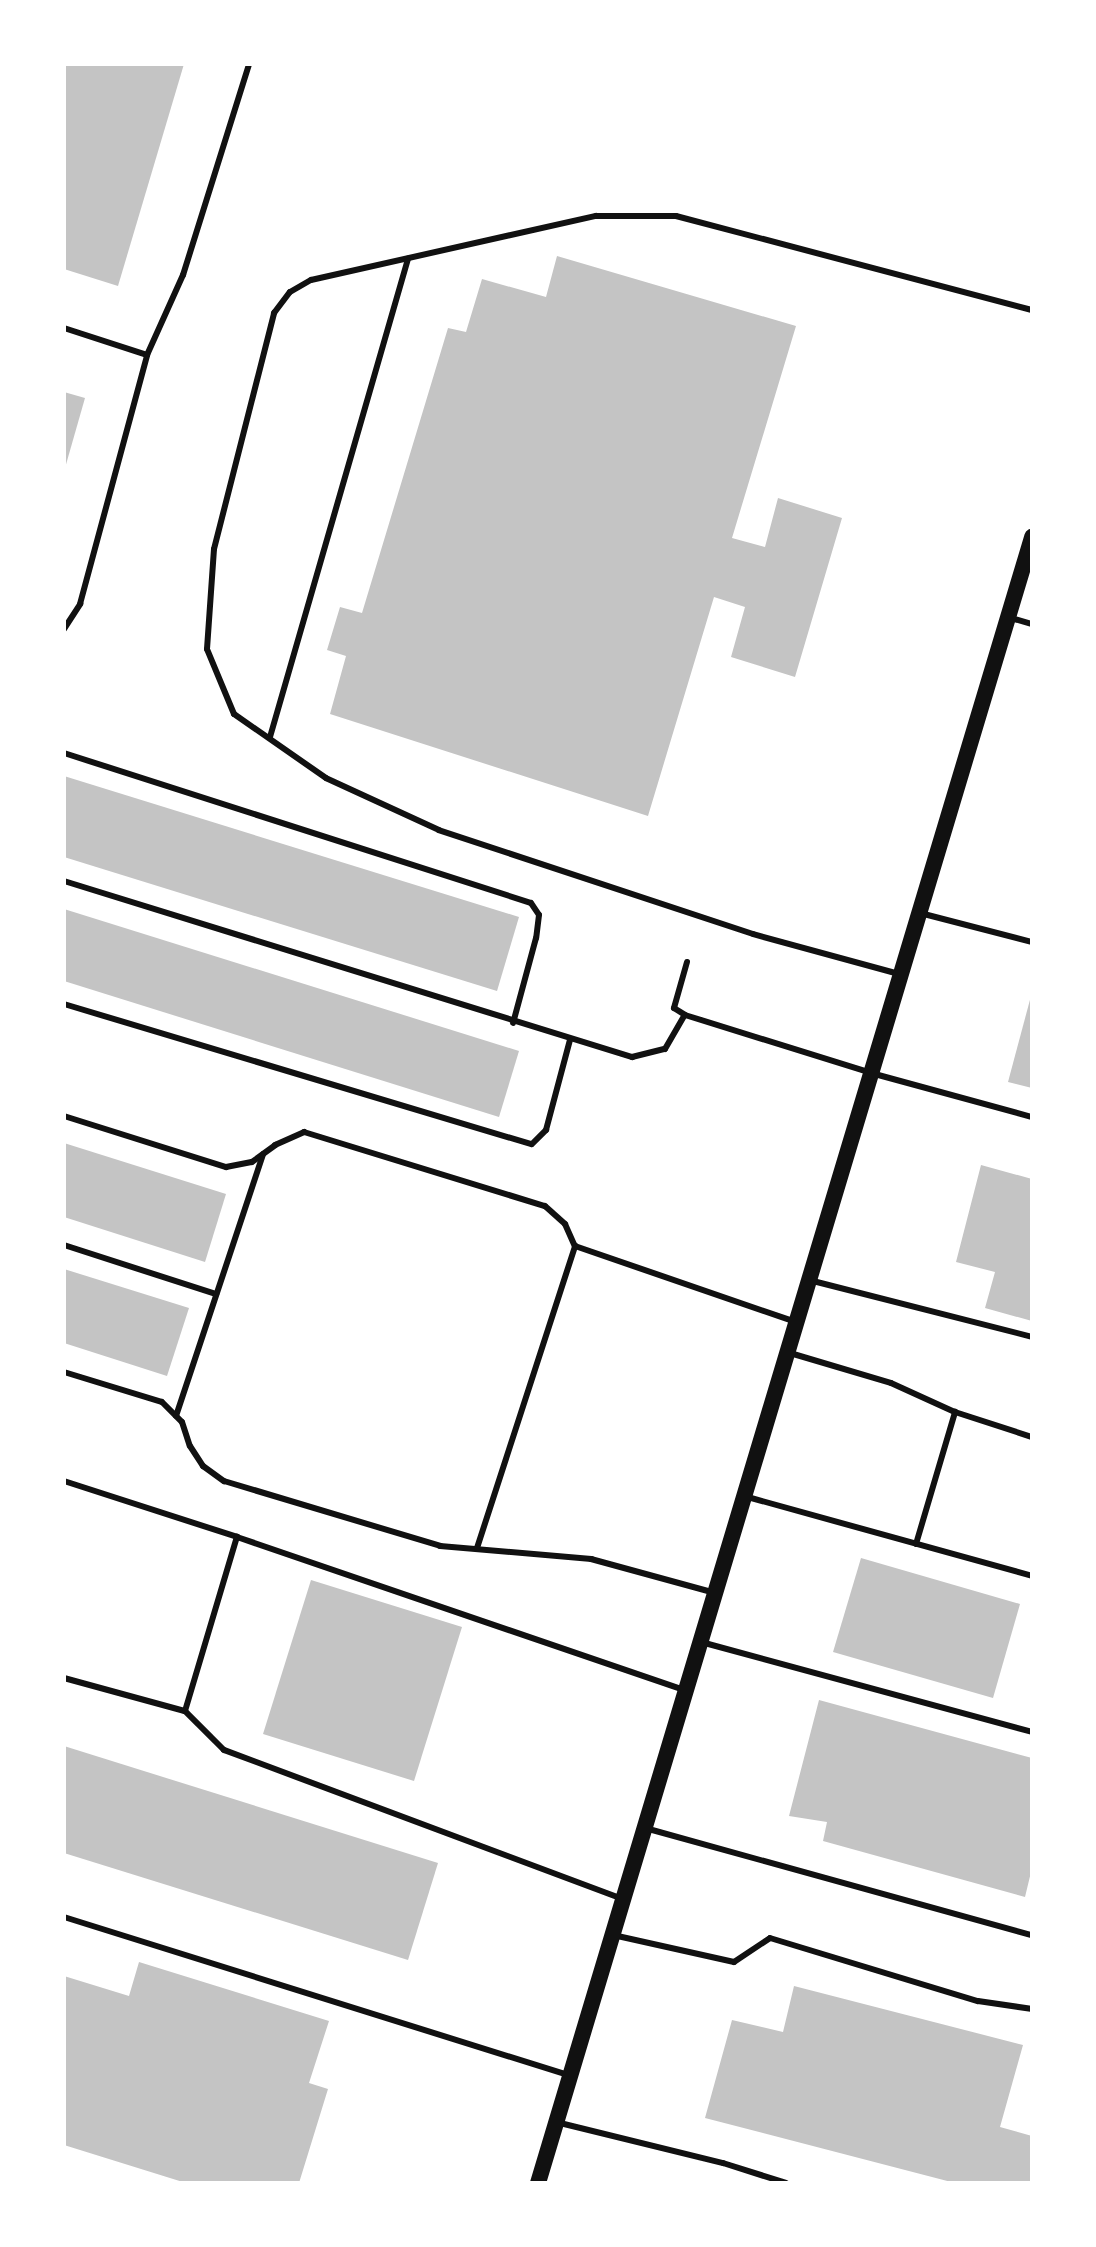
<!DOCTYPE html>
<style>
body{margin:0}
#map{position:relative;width:1096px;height:2247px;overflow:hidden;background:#fff;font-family:Ubuntu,sans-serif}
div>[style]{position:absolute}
.building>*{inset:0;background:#c4c4c4}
.service>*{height:6px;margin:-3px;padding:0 3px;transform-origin:3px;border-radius:3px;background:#111}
.secondary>*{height:16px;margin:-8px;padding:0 8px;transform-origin:8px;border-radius:8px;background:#111}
span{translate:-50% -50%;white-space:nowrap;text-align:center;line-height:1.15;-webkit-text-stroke:8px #fff;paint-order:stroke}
.frame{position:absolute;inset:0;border:66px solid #fff;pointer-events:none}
</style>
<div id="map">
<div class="building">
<i style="clip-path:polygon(64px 64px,184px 64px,118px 286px,64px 269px)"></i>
<i style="clip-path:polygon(557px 256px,796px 326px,732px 538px,765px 547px,778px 498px,842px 518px,795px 677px,731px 657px,745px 607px,714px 597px,648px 816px,330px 714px,346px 656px,327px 650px,340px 607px,362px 613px,448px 328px,466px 332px,482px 279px,546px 297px)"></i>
<i style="clip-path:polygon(64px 392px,85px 398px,65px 468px,64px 468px)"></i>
<i style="clip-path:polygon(64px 776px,519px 917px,497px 991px,64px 857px)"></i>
<i style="clip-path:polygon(64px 909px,519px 1051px,499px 1117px,64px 981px)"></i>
<i style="clip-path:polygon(1031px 996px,1032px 996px,1032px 1088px,1008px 1082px)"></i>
<i style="clip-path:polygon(64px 1143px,226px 1194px,205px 1262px,64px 1217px)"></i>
<i style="clip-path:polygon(981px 1165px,1032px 1179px,1032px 1321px,985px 1308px,995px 1272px,956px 1262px)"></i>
<i style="clip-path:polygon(64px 1269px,189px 1308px,167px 1376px,64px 1343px)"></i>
<i style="clip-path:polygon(861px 1558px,1020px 1604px,993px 1698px,833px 1652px)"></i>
<i style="clip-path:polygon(311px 1580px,462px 1627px,414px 1781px,263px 1734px)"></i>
<i style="clip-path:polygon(819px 1700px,1032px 1758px,1032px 1868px,1025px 1897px,823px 1841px,827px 1822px,789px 1816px)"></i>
<i style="clip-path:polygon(64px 1746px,438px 1863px,408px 1960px,64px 1853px)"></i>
<i style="clip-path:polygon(139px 1962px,329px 2021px,309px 2083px,328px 2089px,299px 2183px,186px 2183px,64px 2145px,64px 1976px,129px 1996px)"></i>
<i style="clip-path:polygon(794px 1986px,1023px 2045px,1000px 2127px,1032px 2136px,1032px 2182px,955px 2183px,705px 2118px,732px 2020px,783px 2032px)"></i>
</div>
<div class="service">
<i style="left:64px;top:328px;width:87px;rotate:18deg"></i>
<i style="left:147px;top:355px;width:88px;rotate:-65.8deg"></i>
<i style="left:183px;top:275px;width:221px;rotate:-72.6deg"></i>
<i style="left:1011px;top:618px;width:22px;rotate:16deg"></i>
<i style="left:64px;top:629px;width:30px;rotate:-57deg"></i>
<i style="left:80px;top:604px;width:258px;rotate:-74.9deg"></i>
<i style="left:270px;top:737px;width:498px;rotate:-73.9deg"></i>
<i style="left:64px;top:753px;width:490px;rotate:17.8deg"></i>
<i style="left:531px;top:903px;width:14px;rotate:56deg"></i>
<i style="left:539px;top:915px;width:23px;rotate:97deg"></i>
<i style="left:536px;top:938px;width:88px;rotate:105.1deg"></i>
<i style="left:64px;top:881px;width:595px;rotate:17.22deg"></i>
<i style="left:632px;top:1057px;width:34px;rotate:-14deg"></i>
<i style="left:665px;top:1049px;width:39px;rotate:-60deg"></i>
<i style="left:920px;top:913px;width:116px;rotate:14.5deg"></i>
<i style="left:687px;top:962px;width:48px;rotate:105.8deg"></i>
<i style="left:674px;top:1008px;width:13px;rotate:32deg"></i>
<i style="left:685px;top:1015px;width:195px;rotate:17.3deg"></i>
<i style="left:871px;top:1073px;width:167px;rotate:15.3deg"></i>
<i style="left:899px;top:974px;width:151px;rotate:-164.7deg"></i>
<i style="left:753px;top:934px;width:331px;rotate:-161.7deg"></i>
<i style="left:439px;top:830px;width:124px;rotate:-155.3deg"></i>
<i style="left:326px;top:778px;width:112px;rotate:-145.2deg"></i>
<i style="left:234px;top:714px;width:70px;rotate:-112.6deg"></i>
<i style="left:207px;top:649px;width:100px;rotate:-86deg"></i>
<i style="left:214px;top:549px;width:244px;rotate:-75.7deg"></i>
<i style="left:274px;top:313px;width:26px;rotate:-53deg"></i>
<i style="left:290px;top:292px;width:24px;rotate:-30deg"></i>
<i style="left:311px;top:280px;width:292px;rotate:-12.7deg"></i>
<i style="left:596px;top:216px;width:80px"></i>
<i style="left:676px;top:216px;width:368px;rotate:14.8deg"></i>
<i style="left:64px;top:1004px;width:488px;rotate:16.7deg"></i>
<i style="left:532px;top:1144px;width:20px;rotate:-45deg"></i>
<i style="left:546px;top:1130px;width:93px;rotate:-75.1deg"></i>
<i style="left:64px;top:1116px;width:170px;rotate:17.5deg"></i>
<i style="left:226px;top:1167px;width:26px;rotate:-11deg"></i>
<i style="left:252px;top:1162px;width:29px;rotate:-36deg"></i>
<i style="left:275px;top:1145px;width:32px;rotate:-24deg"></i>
<i style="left:304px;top:1132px;width:252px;rotate:17.1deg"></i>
<i style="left:545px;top:1206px;width:27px;rotate:42deg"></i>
<i style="left:565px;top:1224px;width:24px;rotate:66deg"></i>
<i style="left:575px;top:1246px;width:231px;rotate:19deg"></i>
<i style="left:64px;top:1245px;width:160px;rotate:17.9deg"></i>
<i style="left:809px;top:1280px;width:230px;rotate:14.3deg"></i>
<i style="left:790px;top:1353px;width:105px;rotate:16.5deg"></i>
<i style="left:891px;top:1383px;width:70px;rotate:24.4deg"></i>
<i style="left:955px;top:1412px;width:81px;rotate:18deg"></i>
<i style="left:64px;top:1372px;width:102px;rotate:17deg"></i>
<i style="left:162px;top:1402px;width:28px;rotate:45deg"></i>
<i style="left:182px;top:1422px;width:25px;rotate:72deg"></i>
<i style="left:190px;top:1446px;width:24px;rotate:57deg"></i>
<i style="left:203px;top:1466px;width:26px;rotate:36deg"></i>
<i style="left:224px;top:1481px;width:226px;rotate:16.7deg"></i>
<i style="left:440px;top:1546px;width:152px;rotate:4.9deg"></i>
<i style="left:591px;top:1559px;width:125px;rotate:15.3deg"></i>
<i style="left:176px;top:1416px;width:276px;rotate:-71.6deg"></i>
<i style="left:64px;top:1481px;width:182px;rotate:17.9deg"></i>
<i style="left:744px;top:1496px;width:299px;rotate:15.5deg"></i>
<i style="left:916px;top:1544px;width:138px;rotate:-73.5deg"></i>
<i style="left:477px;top:1548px;width:318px;rotate:-72deg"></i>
<i style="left:701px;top:1642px;width:343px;rotate:15.2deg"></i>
<i style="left:64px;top:1678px;width:125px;rotate:15.3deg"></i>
<i style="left:645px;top:1828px;width:402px;rotate:15.5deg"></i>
<i style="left:620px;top:1898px;width:423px;rotate:-159.5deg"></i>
<i style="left:224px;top:1750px;width:55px;rotate:-135deg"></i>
<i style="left:185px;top:1711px;width:182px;rotate:-73.4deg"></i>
<i style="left:237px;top:1537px;width:473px;rotate:18.9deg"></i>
<i style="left:64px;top:1917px;width:528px;rotate:17.41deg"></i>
<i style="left:613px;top:1935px;width:124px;rotate:12.6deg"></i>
<i style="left:734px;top:1962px;width:43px;rotate:-33.7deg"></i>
<i style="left:770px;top:1938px;width:217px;rotate:16.9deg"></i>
<i style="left:978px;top:2001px;width:55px;rotate:8.4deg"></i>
<i style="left:560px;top:2123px;width:168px;rotate:13.8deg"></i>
<i style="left:723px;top:2163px;width:66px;rotate:17.6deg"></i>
</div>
<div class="secondary">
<i style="left:538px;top:2183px;width:1719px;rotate:-73.29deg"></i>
</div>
<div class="frame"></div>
</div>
